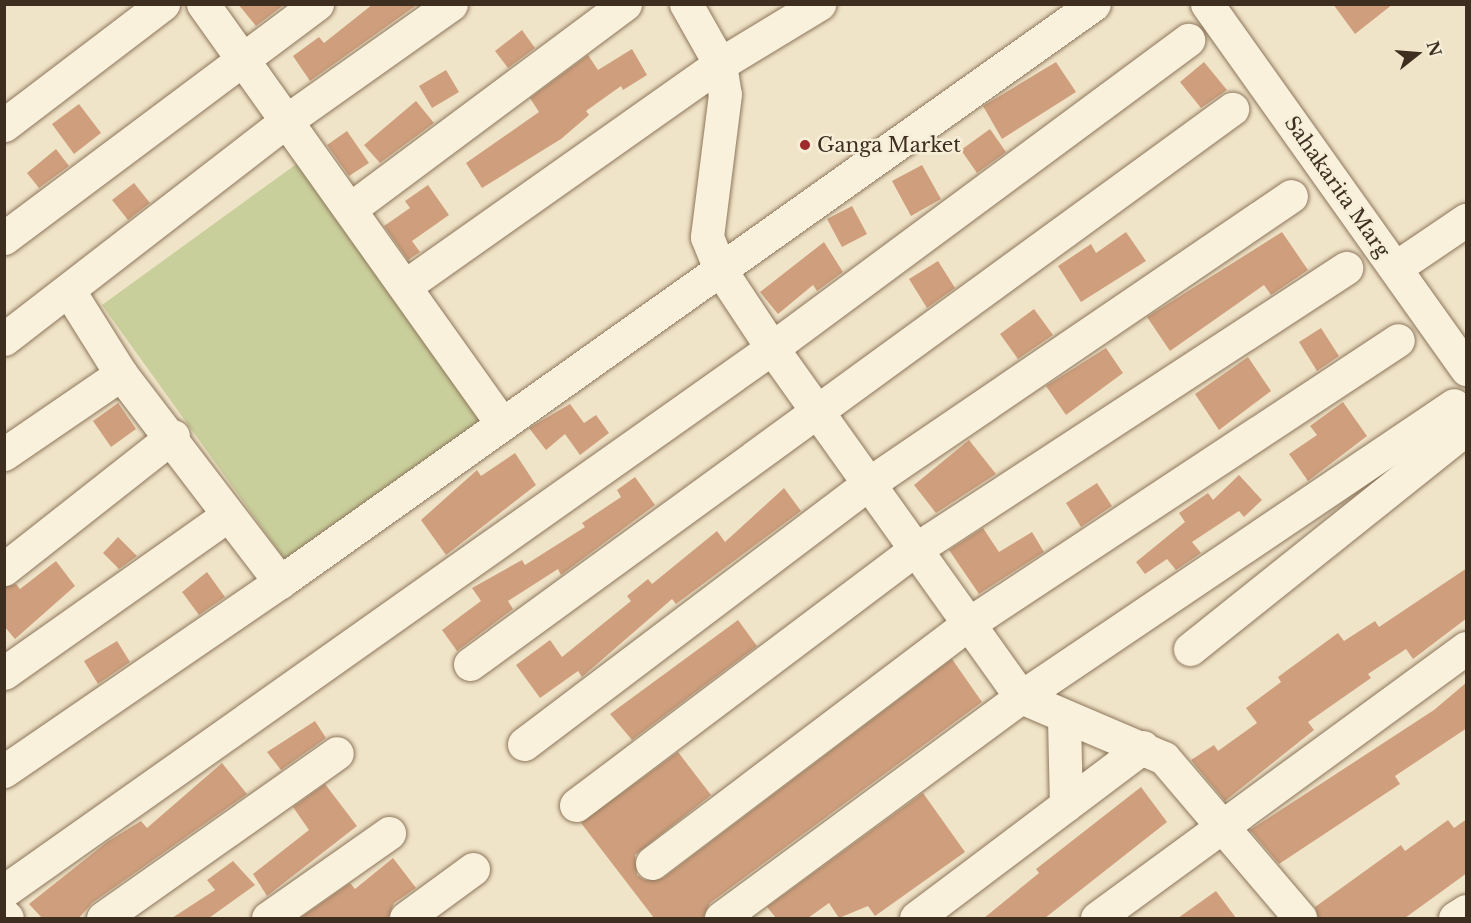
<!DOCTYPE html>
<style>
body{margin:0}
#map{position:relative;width:1471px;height:923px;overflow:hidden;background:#f0e4c8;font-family:"Libre Baskerville",serif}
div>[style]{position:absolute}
.green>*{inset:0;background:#c9cf9b}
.building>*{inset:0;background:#cf9f7d}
.roads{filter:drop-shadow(0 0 2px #8d765c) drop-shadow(0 0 2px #8d765c)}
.minor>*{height:33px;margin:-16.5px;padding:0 16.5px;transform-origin:16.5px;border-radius:16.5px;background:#faf1dc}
.dots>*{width:16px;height:16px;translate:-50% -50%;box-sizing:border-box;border:3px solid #f7eed8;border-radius:50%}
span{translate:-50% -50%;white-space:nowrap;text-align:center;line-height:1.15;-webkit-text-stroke:5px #f7eed8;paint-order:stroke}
.poi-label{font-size:20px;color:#3d2e20}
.left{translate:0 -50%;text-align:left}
.street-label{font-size:20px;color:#3d2e20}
.frame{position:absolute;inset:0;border:6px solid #3d2e20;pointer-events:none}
.north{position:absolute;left:1387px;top:24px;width:60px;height:60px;-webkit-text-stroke:4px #f7eed8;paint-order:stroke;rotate:73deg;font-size:16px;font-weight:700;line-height:24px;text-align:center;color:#3d2e20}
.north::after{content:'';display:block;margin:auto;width:21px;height:27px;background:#3d2e20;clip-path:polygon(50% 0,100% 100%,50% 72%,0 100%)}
</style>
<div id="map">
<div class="green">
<i style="clip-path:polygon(302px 160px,496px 430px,296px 575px,102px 305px)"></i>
</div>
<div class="building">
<i style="clip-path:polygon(238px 4px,285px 4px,256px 26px)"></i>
<i style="clip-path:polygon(373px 4px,418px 4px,310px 81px,293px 56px,319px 37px,324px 43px)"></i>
<i style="clip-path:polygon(1333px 4px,1393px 4px,1355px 34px)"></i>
<i style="clip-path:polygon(522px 30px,535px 48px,508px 68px,495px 51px)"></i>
<i style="clip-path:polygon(632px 49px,647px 75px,623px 90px,621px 86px,586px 111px,589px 115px,561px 139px,482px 188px,466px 163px,539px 112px,530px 98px,588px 55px,598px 70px)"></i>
<i style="clip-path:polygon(1056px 62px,1076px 92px,1002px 139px,983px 106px)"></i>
<i style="clip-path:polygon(1204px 62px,1227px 90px,1201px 108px,1180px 82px)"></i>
<i style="clip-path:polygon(446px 70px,459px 92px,432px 108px,419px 86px)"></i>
<i style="clip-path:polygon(416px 101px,434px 123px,380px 163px,364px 145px)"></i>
<i style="clip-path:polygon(79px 104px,101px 133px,74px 154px,52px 124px)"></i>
<i style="clip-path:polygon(990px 129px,1006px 152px,977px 173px,961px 150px)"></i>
<i style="clip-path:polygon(347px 131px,369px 163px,349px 176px,327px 145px)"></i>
<i style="clip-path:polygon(56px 149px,69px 166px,39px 188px,27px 173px)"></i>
<i style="clip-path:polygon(922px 165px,941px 199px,911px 216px,892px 181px)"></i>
<i style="clip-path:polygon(134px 183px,150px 203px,128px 220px,112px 200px)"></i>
<i style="clip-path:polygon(428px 185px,449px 215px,412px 241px,420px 252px,408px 260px,384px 226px,410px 208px,405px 201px)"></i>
<i style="clip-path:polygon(852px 206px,867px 234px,842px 247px,827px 219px)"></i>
<i style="clip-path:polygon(1126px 232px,1146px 261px,1081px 302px,1058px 266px,1091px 244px,1096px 253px)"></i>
<i style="clip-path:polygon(1282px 232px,1308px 270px,1271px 295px,1264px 285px,1170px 351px,1147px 317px)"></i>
<i style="clip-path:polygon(824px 242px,843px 272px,817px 291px,813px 285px,778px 314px,760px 292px)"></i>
<i style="clip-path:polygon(938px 261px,955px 288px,927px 308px,909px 279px)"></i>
<i style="clip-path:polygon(1034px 309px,1053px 335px,1018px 359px,1000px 334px)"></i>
<i style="clip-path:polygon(1321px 328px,1339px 356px,1317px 371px,1299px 342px)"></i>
<i style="clip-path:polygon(1106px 348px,1123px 373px,1066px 415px,1046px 386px)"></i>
<i style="clip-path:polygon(1248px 357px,1271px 391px,1219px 430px,1195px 394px)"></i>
<i style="clip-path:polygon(1343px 402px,1367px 436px,1308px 481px,1289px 454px,1317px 435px,1310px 426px)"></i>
<i style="clip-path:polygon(118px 403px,136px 429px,111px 447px,93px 421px)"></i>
<i style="clip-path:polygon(570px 404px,584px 423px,596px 415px,609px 433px,580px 455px,565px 434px,546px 450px,529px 428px)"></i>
<i style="clip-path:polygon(969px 440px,996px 474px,936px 513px,914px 485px)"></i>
<i style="clip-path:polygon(515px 453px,536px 485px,446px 555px,421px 520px,477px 470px,481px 476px)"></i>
<i style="clip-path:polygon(1239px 475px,1262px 500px,1244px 517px,1239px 511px,1192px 542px,1201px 553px,1176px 570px,1167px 559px,1145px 574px,1136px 562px,1185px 522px,1179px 513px,1208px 493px,1213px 500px)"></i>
<i style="clip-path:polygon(635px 477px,655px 505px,561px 575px,558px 569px,508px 601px,513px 609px,457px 651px,442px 630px,481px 601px,472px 588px,522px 560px,525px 565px,585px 527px,582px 523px,621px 497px,617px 490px)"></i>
<i style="clip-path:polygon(1097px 483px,1112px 506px,1081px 527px,1066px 503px)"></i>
<i style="clip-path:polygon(784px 488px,801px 511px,676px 604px,672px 599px,582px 677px,578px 671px,540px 698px,516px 665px,550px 640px,562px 657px,631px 601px,627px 596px,648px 579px,652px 584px,717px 531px,725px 542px)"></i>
<i style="clip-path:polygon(983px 528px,999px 552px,1032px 532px,1044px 552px,979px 594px,949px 550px)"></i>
<i style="clip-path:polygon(118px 537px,137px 556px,119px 569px,103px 553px)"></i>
<i style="clip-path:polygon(56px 561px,75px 586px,15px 639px,4px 626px,4px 587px,16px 584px,20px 589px)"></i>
<i style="clip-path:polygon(1467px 568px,1467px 618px,1413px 659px,1406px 649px,1368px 674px,1371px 678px,1308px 722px,1314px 730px,1225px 801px,1195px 765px,1191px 760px,1214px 745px,1218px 751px,1257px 723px,1246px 708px,1281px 682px,1278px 677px,1338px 633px,1344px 641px,1375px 621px,1379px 627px)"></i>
<i style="clip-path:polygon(207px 572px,225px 597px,199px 615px,182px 592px)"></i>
<i style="clip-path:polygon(738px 620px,757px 646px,632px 740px,610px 714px)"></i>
<i style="clip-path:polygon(117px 641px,130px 662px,98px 684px,84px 661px)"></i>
<i style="clip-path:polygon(952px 659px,982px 702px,710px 903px,703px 918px,654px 918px,581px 823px,678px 752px,711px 795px,635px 855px,637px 875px,645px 880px,663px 878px)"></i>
<i style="clip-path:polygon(1467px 682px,1467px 728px,1395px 776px,1400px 784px,1279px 864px,1250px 830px,1434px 710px)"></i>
<i style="clip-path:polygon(315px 721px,326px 738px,281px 770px,267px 752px)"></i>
<i style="clip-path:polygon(222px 763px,247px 794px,92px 903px,79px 918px,42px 918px,29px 904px,107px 842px,141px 821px,147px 828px)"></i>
<i style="clip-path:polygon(325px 784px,357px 826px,267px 896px,253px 874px,309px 830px,293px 807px)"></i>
<i style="clip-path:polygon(1141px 787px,1167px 822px,1045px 918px,984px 918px,1039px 873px,1036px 869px)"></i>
<i style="clip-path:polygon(923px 793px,965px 852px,875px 916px,868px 906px,839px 918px,829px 903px,808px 918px,776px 918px,767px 907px)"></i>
<i style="clip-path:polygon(1467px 819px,1467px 873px,1405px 918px,1318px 918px,1315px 907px,1401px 845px,1405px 851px,1448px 820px,1454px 828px)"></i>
<i style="clip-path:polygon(393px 858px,416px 888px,394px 903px,388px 918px,300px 918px,350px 883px,355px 889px)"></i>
<i style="clip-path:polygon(233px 861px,255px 885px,209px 918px,172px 918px,215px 890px,207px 880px)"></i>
<i style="clip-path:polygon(1216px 891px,1236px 918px,1178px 918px)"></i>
</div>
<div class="roads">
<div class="minor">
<i style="left:203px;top:4px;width:512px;rotate:54.54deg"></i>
<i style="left:686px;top:4px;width:69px;rotate:60.5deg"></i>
<i style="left:720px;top:64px;width:30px;rotate:81deg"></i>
<i style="left:725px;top:94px;width:144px;rotate:97.2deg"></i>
<i style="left:707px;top:237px;width:37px;rotate:68deg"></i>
<i style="left:721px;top:271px;width:92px;rotate:56.5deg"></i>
<i style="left:772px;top:348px;width:429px;rotate:54.5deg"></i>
<i style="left:1021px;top:697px;width:155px;rotate:23.1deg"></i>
<i style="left:1164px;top:758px;width:210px;rotate:49.6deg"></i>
<i style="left:1207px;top:4px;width:448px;rotate:54.6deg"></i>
<i style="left:4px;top:125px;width:200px;rotate:-37.3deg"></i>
<i style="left:350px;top:209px;width:343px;rotate:-36.7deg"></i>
<i style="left:4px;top:238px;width:391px;rotate:-36.8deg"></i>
<i style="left:1395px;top:268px;width:86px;rotate:-34.1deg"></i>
<i style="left:405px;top:286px;width:385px;rotate:-35.2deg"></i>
<i style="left:720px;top:64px;width:116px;rotate:-31.2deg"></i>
<i style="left:69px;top:291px;width:98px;rotate:57.9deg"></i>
<i style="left:121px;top:374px;width:262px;rotate:52.6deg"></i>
<i style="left:280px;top:582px;width:998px;rotate:-35.38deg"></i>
<i style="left:4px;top:339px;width:356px;rotate:-37.7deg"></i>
<i style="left:286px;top:121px;width:202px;rotate:-35.3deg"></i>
<i style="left:4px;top:454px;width:142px;rotate:-34.4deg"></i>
<i style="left:4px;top:569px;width:215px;rotate:-38.2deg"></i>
<i style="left:1190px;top:649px;width:353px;rotate:-38.6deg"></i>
<i style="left:470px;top:664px;width:943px;rotate:-36.07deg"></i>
<i style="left:4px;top:673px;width:274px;rotate:-35.2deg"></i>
<i style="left:1064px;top:719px;width:86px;rotate:88.7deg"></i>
<i style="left:524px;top:744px;width:435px;rotate:-37.1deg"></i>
<i style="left:871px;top:482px;width:508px;rotate:-34.25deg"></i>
<i style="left:4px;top:771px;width:335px;rotate:-34.4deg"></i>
<i style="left:576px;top:805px;width:426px;rotate:-37deg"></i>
<i style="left:916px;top:549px;width:514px;rotate:-33.16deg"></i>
<i style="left:652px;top:863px;width:396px;rotate:-37.1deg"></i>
<i style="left:968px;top:624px;width:515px;rotate:-33.44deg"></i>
<i style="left:4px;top:891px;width:941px;rotate:-35.26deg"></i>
<i style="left:772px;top:348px;width:518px;rotate:-36.52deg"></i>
<i style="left:4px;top:915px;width:4px;rotate:45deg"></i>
<i style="left:103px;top:918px;width:286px;rotate:-35.2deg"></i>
<i style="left:268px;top:918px;width:148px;rotate:-35.1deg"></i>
<i style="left:406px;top:918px;width:83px;rotate:-36.2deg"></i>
<i style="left:721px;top:918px;width:373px;rotate:-36.4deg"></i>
<i style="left:1021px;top:697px;width:522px;rotate:-33.99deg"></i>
<i style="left:916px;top:918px;width:284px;rotate:-37deg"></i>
<i style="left:1097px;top:918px;width:457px;rotate:-36.2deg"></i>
<i style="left:1455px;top:918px;width:13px;rotate:-32deg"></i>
</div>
</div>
<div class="dots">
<i style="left:805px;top:145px;background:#9e2a2b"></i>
</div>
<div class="poi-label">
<span class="left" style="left:817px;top:145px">Ganga Market</span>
</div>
<div class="street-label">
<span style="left:1337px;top:187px;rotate:55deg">Sahakarita Marg</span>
</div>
<div class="frame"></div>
<div class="north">N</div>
</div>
